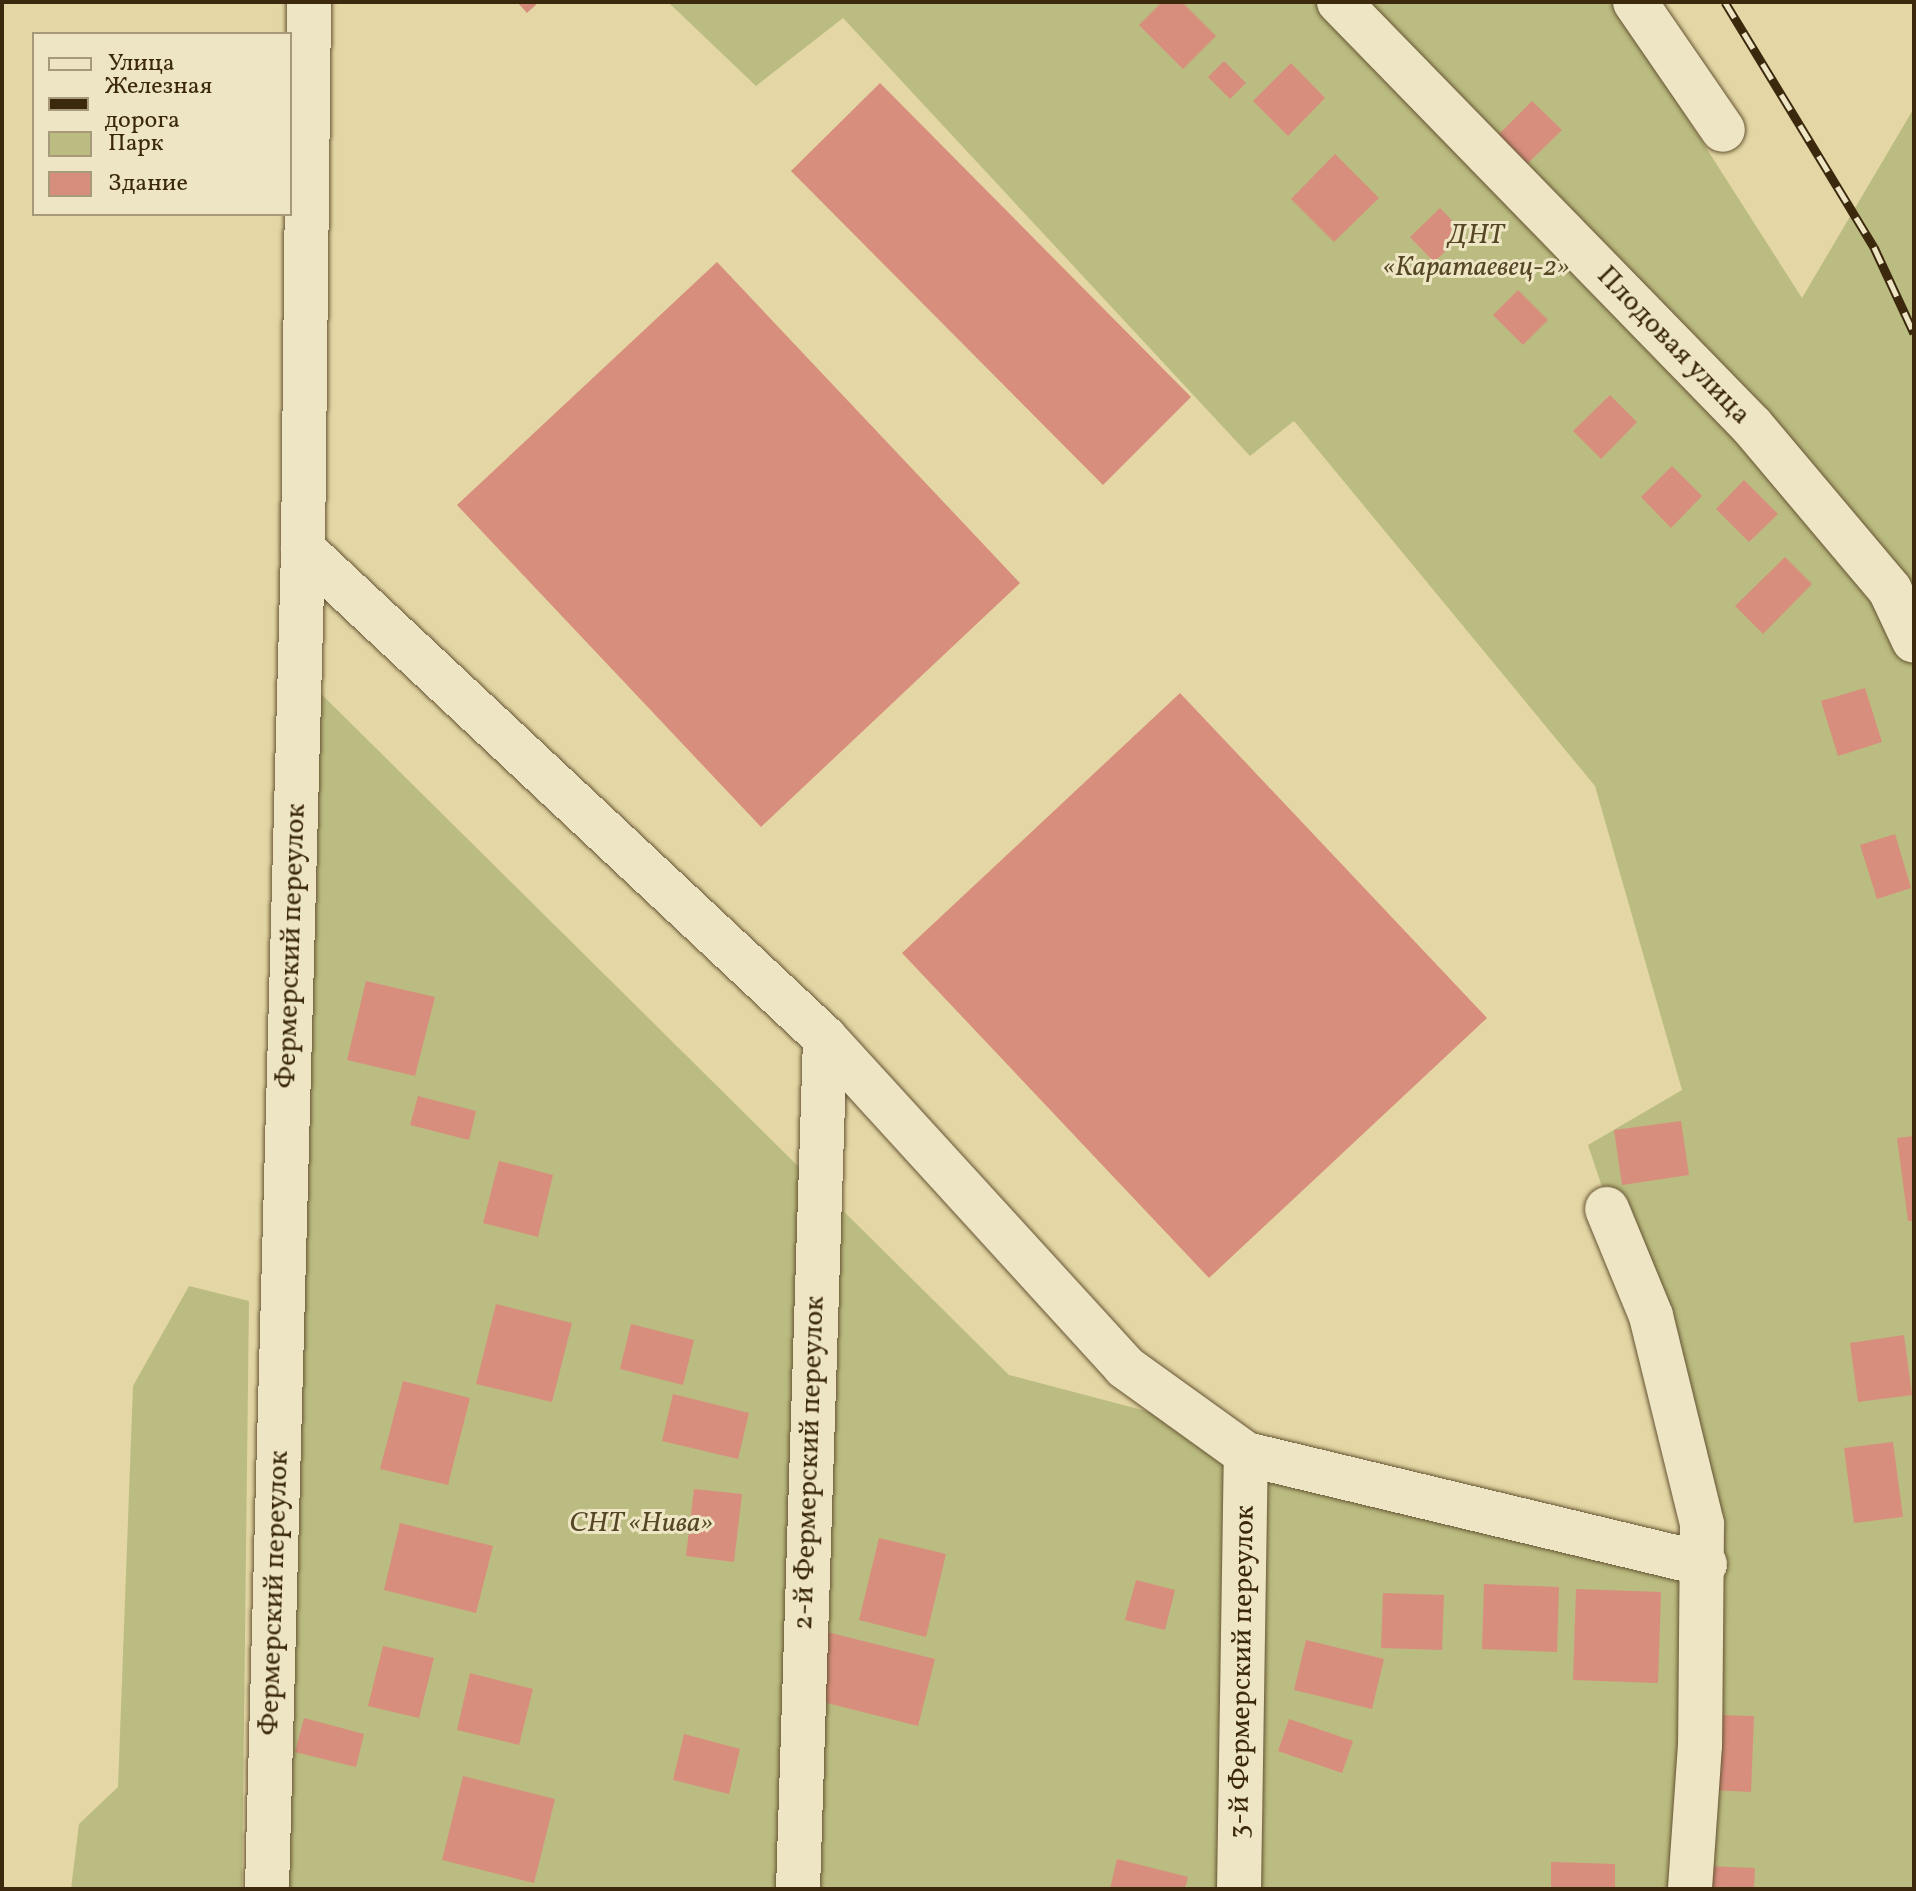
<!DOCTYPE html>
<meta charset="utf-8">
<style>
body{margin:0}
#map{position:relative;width:1916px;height:1891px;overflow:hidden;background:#e4d7a5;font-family:Vollkorn,serif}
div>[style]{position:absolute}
.green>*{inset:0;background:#bbbc81}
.building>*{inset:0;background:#d88e7d}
.roads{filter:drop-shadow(0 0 2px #665433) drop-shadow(0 0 2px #665433)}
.minor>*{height:44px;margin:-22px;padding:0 22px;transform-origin:22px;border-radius:22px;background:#ede5c4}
.rail>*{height:9px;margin-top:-4.5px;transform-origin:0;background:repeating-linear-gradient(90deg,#ede5c4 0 18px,#3c290d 0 36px);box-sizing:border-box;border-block:2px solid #3c290d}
span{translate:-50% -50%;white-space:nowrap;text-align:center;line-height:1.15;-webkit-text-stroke:6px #ede5c4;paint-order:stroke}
.park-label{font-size:28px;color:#554624;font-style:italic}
.street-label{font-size:28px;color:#3c290d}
.frame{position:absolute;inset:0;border:4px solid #3c290d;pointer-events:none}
.legend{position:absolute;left:32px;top:32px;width:260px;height:184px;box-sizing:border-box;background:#ede5c4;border:2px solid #a69a7b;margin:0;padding:10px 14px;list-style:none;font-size:24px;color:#3c290d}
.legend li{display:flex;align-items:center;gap:16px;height:40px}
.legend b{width:40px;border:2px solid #a69a7b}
</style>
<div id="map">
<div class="green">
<i style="clip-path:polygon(668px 2px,1613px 2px,1802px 298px,1914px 108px,1914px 1889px,268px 1889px,297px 670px,1009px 1375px,1728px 1564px,1588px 1145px,1682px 1090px,1595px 786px,1294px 421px,1250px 456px,843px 18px,756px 86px)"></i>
<i style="clip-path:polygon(189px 1286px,249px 1301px,242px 1889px,71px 1889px,79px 1824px,118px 1787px,133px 1386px)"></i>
</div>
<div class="building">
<i style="clip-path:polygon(517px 2px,539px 2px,527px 13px)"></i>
<i style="clip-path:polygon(1162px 2px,1182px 2px,1216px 36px,1183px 69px,1139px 25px)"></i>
<i style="clip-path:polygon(1224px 61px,1246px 83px,1230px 99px,1208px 77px)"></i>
<i style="clip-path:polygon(1291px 63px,1325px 98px,1288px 136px,1253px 101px)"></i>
<i style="clip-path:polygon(880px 83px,1191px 397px,1103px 485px,791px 171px)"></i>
<i style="clip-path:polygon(1532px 101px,1562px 130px,1527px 164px,1498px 135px)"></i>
<i style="clip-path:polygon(1335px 154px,1379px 198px,1334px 242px,1291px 199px)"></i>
<i style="clip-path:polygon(1440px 208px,1464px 233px,1434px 262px,1410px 237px)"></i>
<i style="clip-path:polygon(717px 262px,1020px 583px,761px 827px,457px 505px)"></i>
<i style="clip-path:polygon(1518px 290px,1548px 320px,1523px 345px,1493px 315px)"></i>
<i style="clip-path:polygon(1610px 395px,1637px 422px,1601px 459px,1573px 431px)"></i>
<i style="clip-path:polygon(1672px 466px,1702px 496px,1671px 528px,1641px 497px)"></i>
<i style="clip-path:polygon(1744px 480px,1778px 514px,1749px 542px,1716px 509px)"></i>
<i style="clip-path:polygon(1785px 557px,1812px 584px,1763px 634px,1735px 606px)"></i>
<i style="clip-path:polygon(1865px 688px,1882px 742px,1838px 756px,1821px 701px)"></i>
<i style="clip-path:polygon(1180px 693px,1487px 1018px,1209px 1278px,902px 953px)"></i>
<i style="clip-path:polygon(1895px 834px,1911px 888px,1877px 899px,1860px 845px)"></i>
<i style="clip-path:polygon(366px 981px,435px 997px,415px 1076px,347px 1060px)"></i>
<i style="clip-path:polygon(418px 1096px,476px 1111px,469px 1140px,410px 1125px)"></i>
<i style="clip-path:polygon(1681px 1121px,1689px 1175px,1622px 1185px,1614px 1130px)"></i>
<i style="clip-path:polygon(1914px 1136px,1914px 1221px,1908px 1221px,1897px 1138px)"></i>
<i style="clip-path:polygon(499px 1161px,553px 1175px,538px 1237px,483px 1223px)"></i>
<i style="clip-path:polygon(496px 1304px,572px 1323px,552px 1402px,476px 1384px)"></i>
<i style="clip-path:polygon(631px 1324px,694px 1340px,683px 1385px,620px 1369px)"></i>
<i style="clip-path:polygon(1904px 1335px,1912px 1395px,1858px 1402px,1850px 1343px)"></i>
<i style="clip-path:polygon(403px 1381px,470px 1398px,448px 1485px,380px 1469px)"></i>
<i style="clip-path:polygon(673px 1394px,749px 1413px,738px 1459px,662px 1441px)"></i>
<i style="clip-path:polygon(1893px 1442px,1903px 1517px,1854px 1523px,1844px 1448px)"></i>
<i style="clip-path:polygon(694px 1489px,742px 1494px,734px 1562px,686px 1556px)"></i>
<i style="clip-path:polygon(400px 1523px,493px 1546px,476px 1613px,384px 1590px)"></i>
<i style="clip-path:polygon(879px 1538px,946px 1554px,926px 1637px,859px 1620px)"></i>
<i style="clip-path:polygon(1136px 1580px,1175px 1590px,1165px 1630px,1125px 1620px)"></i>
<i style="clip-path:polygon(1484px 1584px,1559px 1587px,1557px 1652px,1482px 1649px)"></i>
<i style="clip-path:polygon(1576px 1589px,1661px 1592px,1658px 1683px,1573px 1680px)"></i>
<i style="clip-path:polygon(1383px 1593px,1444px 1595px,1442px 1650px,1381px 1648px)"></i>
<i style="clip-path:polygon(827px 1632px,935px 1659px,918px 1726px,811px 1699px)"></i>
<i style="clip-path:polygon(1306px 1640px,1384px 1659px,1372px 1709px,1294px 1690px)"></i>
<i style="clip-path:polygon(383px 1646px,434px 1658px,419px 1718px,368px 1706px)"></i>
<i style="clip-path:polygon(470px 1673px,533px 1689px,519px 1745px,457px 1730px)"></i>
<i style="clip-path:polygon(1716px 1715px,1754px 1716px,1751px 1792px,1713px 1790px)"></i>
<i style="clip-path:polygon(304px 1718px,364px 1734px,356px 1767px,295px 1752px)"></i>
<i style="clip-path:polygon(1289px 1719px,1353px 1741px,1342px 1773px,1278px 1751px)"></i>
<i style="clip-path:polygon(684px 1734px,740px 1749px,729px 1794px,673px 1780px)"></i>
<i style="clip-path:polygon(463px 1776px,555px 1799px,534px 1883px,442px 1860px)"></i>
<i style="clip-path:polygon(1117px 1859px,1188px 1877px,1185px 1889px,1110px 1889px)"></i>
<i style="clip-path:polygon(1551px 1862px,1615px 1864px,1615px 1889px,1551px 1889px)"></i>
<i style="clip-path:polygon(1708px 1866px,1755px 1868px,1754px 1889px,1707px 1889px)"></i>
</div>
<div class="roads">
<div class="minor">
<i style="left:1339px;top:2px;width:592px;rotate:45.75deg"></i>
<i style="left:1752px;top:426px;width:214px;rotate:49.9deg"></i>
<i style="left:1890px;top:590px;width:56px;rotate:64.8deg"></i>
<i style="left:1635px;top:2px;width:155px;rotate:55.5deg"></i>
<i style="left:303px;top:549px;width:715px;rotate:43.13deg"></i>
<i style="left:825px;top:1038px;width:445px;rotate:47.6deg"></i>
<i style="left:1125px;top:1367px;width:149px;rotate:35.7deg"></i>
<i style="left:1246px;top:1454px;width:472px;rotate:13.5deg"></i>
<i style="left:1607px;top:1209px;width:116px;rotate:67.6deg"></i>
<i style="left:1651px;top:1316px;width:214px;rotate:76.2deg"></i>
<i style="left:1702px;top:1524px;width:221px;rotate:90.5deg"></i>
<i style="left:1700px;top:1745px;width:144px;rotate:94deg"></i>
<i style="left:267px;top:1889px;width:1340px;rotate:-88.46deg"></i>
<i style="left:303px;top:549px;width:547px;rotate:-89.37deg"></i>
<i style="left:798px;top:1889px;width:851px;rotate:-88.18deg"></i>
<i style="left:1239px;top:1889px;width:435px;rotate:-89.1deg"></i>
</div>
</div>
<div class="rail">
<i style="left:1725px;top:2px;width:287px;rotate:58.7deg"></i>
<i style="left:1874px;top:247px;width:95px;rotate:65.1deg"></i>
</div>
<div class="park-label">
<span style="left:1476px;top:252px">ДНТ<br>«Каратаевец-2»</span>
<span style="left:641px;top:1524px">СНТ «Нива»</span>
</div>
<div class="street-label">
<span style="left:1673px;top:346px;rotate:46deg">Плодовая улица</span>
<span style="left:292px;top:946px;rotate:-88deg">Фермерский переулок</span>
<span style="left:810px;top:1463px;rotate:-88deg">2-й Фермерский переулок</span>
<span style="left:275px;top:1593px;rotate:-88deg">Фермерский переулок</span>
<span style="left:1243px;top:1672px;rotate:-89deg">3-й Фермерский переулок</span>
</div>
<div class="frame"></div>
<ul class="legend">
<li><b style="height:10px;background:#ede5c4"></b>Улица</li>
<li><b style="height:10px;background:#3c290d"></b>Железная дорога</li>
<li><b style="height:22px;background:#bbbc81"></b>Парк</li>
<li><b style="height:22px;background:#d88e7d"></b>Здание</li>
</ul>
</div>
